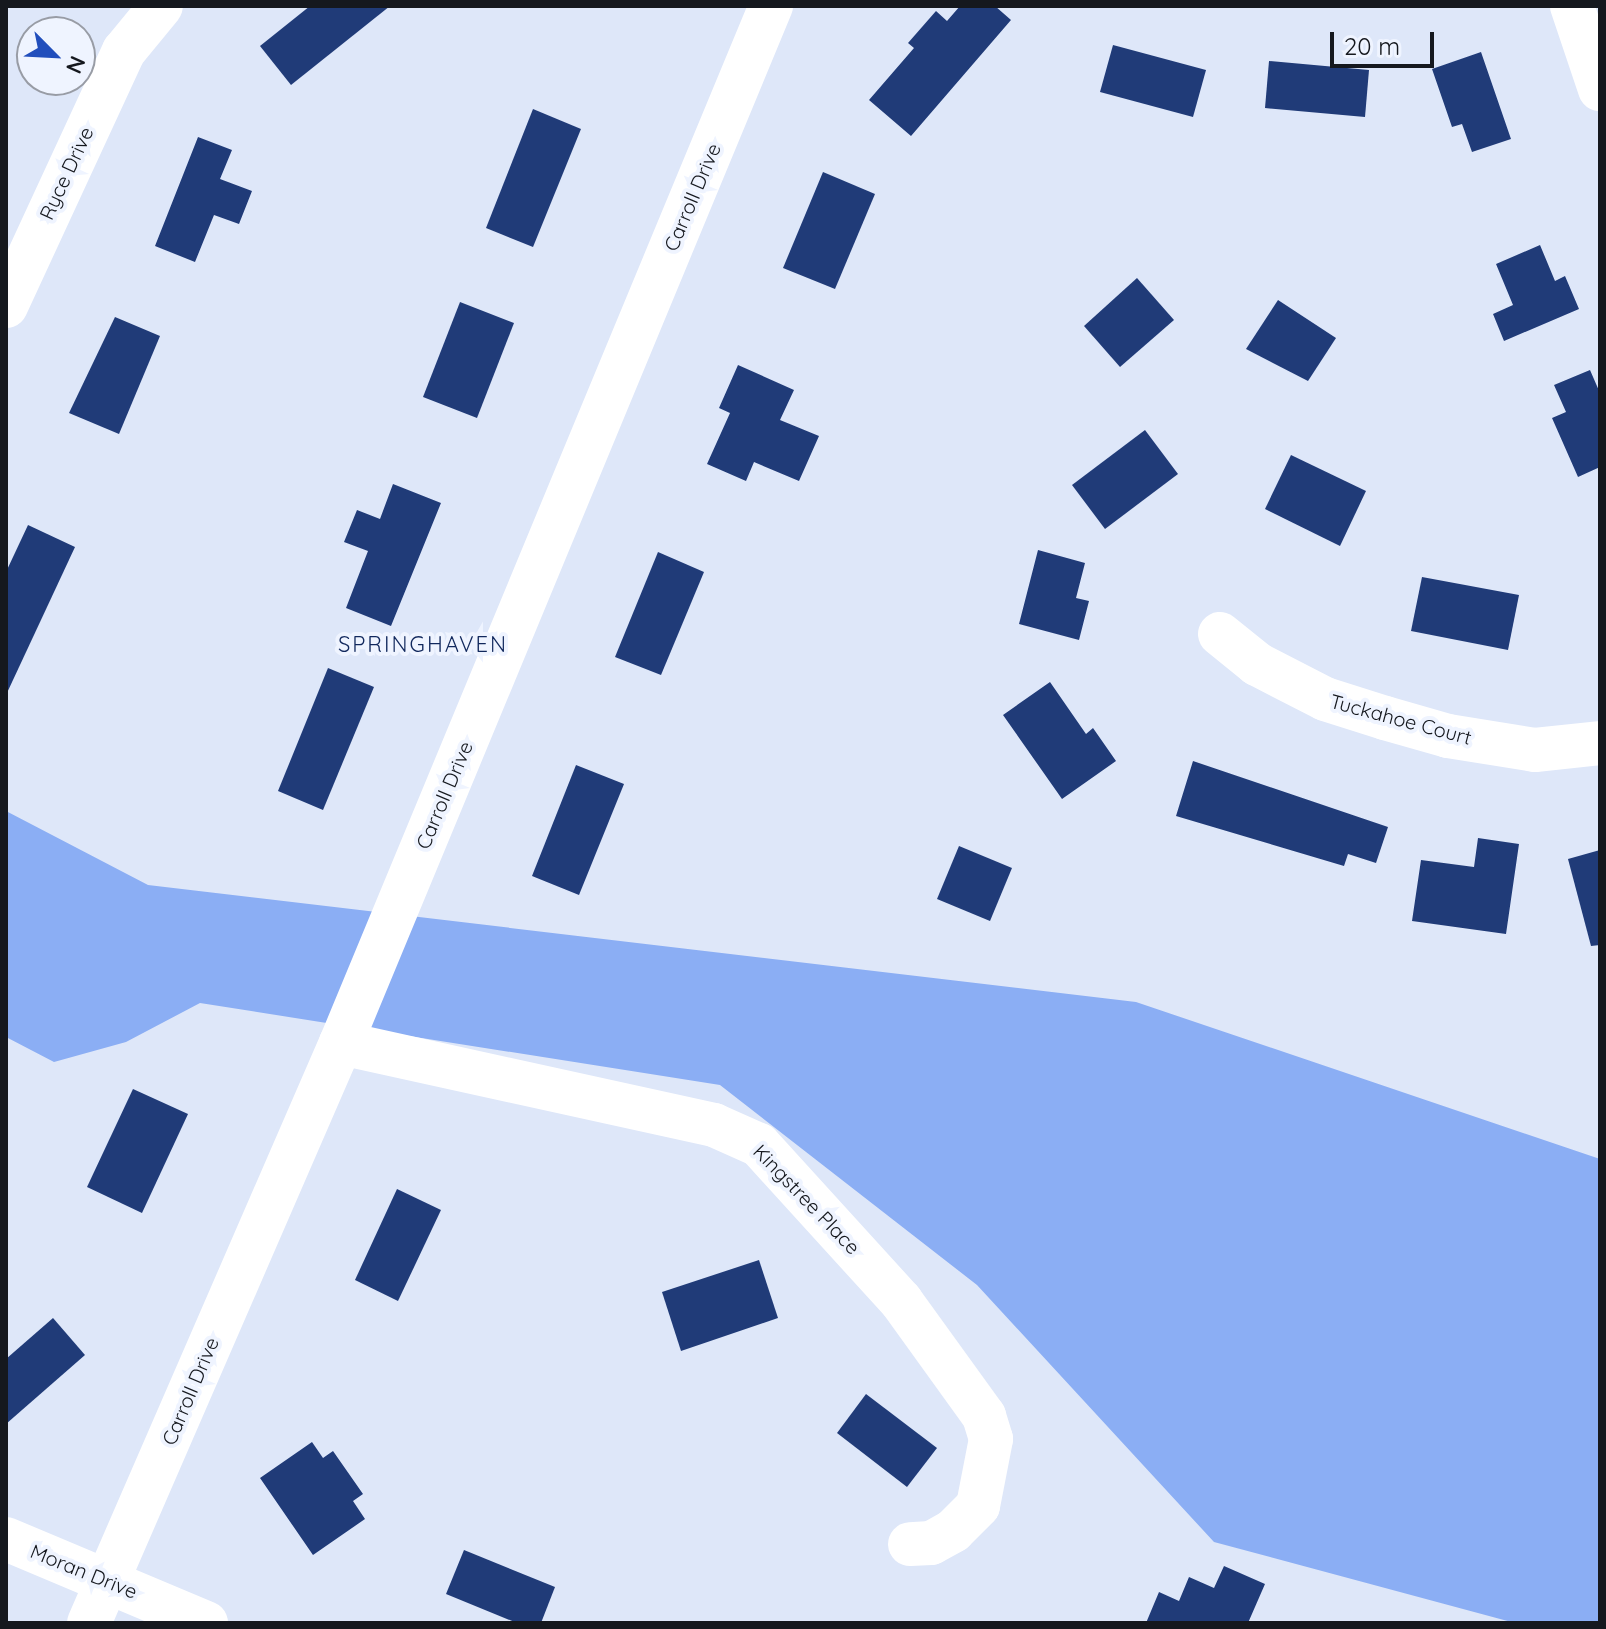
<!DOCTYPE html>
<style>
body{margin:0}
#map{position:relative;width:1606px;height:1629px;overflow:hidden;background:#dee7f9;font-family:Quicksand,sans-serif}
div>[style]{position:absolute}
.forest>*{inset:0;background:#8baef4}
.building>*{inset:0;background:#203b78}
.minor>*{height:44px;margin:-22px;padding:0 22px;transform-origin:22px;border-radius:22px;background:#fff}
span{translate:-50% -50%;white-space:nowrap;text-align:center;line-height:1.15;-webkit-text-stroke:8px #eff4ff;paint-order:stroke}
.street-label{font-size:20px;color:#15181e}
.neighbourhood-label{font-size:22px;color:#11285d;letter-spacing:2px}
.frame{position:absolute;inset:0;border:8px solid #15181e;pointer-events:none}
.north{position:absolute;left:16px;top:16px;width:80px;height:80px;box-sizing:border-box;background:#eff4ff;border:2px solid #989ca5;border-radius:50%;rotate:114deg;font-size:22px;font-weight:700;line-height:32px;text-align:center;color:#15181e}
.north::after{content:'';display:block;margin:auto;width:28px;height:36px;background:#214ebc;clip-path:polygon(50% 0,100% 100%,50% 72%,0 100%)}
.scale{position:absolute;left:1330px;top:32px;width:104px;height:36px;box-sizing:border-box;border:4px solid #15181e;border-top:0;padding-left:10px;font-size:24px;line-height:28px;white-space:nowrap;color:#15181e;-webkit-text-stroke:6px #eff4ff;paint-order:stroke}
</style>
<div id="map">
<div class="forest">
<i style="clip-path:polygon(6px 811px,148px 885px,1136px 1002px,1600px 1159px,1600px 1623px,1515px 1623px,1214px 1542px,977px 1285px,720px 1085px,200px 1003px,126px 1042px,54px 1062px,6px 1037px)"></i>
</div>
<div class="building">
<i style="clip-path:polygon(310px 6px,390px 6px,291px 85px,260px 46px)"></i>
<i style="clip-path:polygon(960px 6px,995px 6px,1011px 20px,911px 136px,869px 100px,914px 48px,908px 43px,936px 11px,947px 21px)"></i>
<i style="clip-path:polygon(1113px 45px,1206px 70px,1193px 117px,1100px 92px)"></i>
<i style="clip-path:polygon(1481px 52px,1511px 139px,1472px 152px,1462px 124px,1452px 127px,1432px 69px)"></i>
<i style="clip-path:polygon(1269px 61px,1369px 70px,1365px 117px,1265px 108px)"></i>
<i style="clip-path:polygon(533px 109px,581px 129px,533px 247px,486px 228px)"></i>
<i style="clip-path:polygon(198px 137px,232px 150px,220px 179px,252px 191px,239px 224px,214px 215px,195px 262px,155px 246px)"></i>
<i style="clip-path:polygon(823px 172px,875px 194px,835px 289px,783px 268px)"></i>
<i style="clip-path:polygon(1540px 245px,1555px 281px,1565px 276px,1579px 309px,1504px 341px,1493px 314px,1513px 305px,1496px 264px)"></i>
<i style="clip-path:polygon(1137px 278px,1174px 320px,1120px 367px,1084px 326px)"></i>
<i style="clip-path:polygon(1278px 300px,1336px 338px,1308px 381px,1246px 349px)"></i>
<i style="clip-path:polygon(460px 302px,514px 323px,477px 418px,423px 397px)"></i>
<i style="clip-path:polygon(115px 317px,160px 336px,119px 434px,69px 413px)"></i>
<i style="clip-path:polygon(738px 365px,794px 390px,780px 420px,819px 436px,799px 481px,754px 462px,746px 481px,707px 464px,730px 413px,719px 408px)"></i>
<i style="clip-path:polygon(1590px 370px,1600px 393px,1600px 467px,1578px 477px,1552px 418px,1566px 412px,1554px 385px)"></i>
<i style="clip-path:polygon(1145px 430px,1178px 474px,1105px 529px,1072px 485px)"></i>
<i style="clip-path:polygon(1291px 455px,1366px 491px,1340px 546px,1265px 509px)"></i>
<i style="clip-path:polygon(393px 484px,441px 503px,391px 626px,346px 608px,368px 551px,344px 542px,357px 510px,380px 519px)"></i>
<i style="clip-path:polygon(28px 525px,75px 547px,6px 695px,6px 572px)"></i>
<i style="clip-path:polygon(1038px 550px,1085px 563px,1076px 598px,1089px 601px,1079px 640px,1019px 624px)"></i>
<i style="clip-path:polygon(658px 552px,704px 572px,661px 675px,615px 657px)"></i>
<i style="clip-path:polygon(1422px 577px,1519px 595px,1508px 650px,1411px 631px)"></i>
<i style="clip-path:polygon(328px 668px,374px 687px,323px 810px,278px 791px)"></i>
<i style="clip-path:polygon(1050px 682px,1086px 734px,1093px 728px,1116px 761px,1062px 799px,1003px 715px)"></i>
<i style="clip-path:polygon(1193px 761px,1388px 827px,1376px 863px,1348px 854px,1344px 866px,1176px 816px)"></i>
<i style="clip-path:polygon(576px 765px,624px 784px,579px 895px,532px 876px)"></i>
<i style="clip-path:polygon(1478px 838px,1519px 844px,1506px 934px,1412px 921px,1421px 860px,1474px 867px)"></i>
<i style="clip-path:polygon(959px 846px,1012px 868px,990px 921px,937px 899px)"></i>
<i style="clip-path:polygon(1600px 850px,1600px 945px,1591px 946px,1568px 859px)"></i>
<i style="clip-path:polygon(133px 1089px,188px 1114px,142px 1213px,87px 1187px)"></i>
<i style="clip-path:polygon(397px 1189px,441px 1210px,398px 1301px,355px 1280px)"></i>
<i style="clip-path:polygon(759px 1260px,778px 1318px,681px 1351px,662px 1292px)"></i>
<i style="clip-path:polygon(53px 1318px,85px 1355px,6px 1424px,6px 1359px)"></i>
<i style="clip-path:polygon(866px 1394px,937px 1448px,907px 1487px,837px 1433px)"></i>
<i style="clip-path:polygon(312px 1442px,323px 1458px,333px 1451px,363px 1494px,353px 1501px,365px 1519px,313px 1555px,260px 1478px)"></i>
<i style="clip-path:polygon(464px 1550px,555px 1587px,541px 1623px,517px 1623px,446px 1594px)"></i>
<i style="clip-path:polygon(1224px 1566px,1265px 1584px,1248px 1623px,1146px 1623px,1159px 1592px,1179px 1601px,1189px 1577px,1214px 1588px)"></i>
</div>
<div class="minor">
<i style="left:1572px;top:6px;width:88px;rotate:71.4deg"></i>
<i style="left:6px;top:306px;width:281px;rotate:-65.2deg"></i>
<i style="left:124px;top:51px;width:58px;rotate:-50.6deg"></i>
<i style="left:1220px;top:634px;width:48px;rotate:39deg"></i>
<i style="left:1257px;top:664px;width:76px;rotate:27.2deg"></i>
<i style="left:1325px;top:699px;width:63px;rotate:17.6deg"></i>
<i style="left:1385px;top:718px;width:66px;rotate:15.9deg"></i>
<i style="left:1448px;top:736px;width:88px;rotate:9.1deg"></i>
<i style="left:1535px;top:750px;width:65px;rotate:-6.1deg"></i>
<i style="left:341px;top:1043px;width:382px;rotate:12.4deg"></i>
<i style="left:714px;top:1125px;width:49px;rotate:24deg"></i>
<i style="left:759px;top:1145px;width:211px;rotate:47.7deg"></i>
<i style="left:901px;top:1301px;width:142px;rotate:54.2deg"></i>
<i style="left:984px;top:1416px;width:24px;rotate:73deg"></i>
<i style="left:991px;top:1439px;width:68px;rotate:101deg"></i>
<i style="left:978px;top:1506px;width:35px;rotate:135deg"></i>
<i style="left:953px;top:1531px;width:25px;rotate:151deg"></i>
<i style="left:931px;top:1543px;width:21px;rotate:177deg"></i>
<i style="left:6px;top:1539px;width:217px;rotate:22.8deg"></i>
<i style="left:89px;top:1623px;width:632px;rotate:-66.52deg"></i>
<i style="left:341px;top:1043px;width:1123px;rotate:-67.48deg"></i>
</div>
<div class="street-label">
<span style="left:66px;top:173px;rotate:-65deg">Ryce Drive</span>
<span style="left:692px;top:197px;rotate:-67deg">Carroll Drive</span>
<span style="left:1401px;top:719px;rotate:15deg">Tuckahoe Court</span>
<span style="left:444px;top:795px;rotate:-67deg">Carroll Drive</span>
<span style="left:807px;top:1199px;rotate:46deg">Kingstree Place</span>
<span style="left:190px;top:1391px;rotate:-67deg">Carroll Drive</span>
<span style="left:84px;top:1571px;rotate:22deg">Moran Drive</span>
</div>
<div class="neighbourhood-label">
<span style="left:423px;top:645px">SPRINGHAVEN</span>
</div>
<div class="frame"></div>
<div class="north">N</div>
<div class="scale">20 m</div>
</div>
